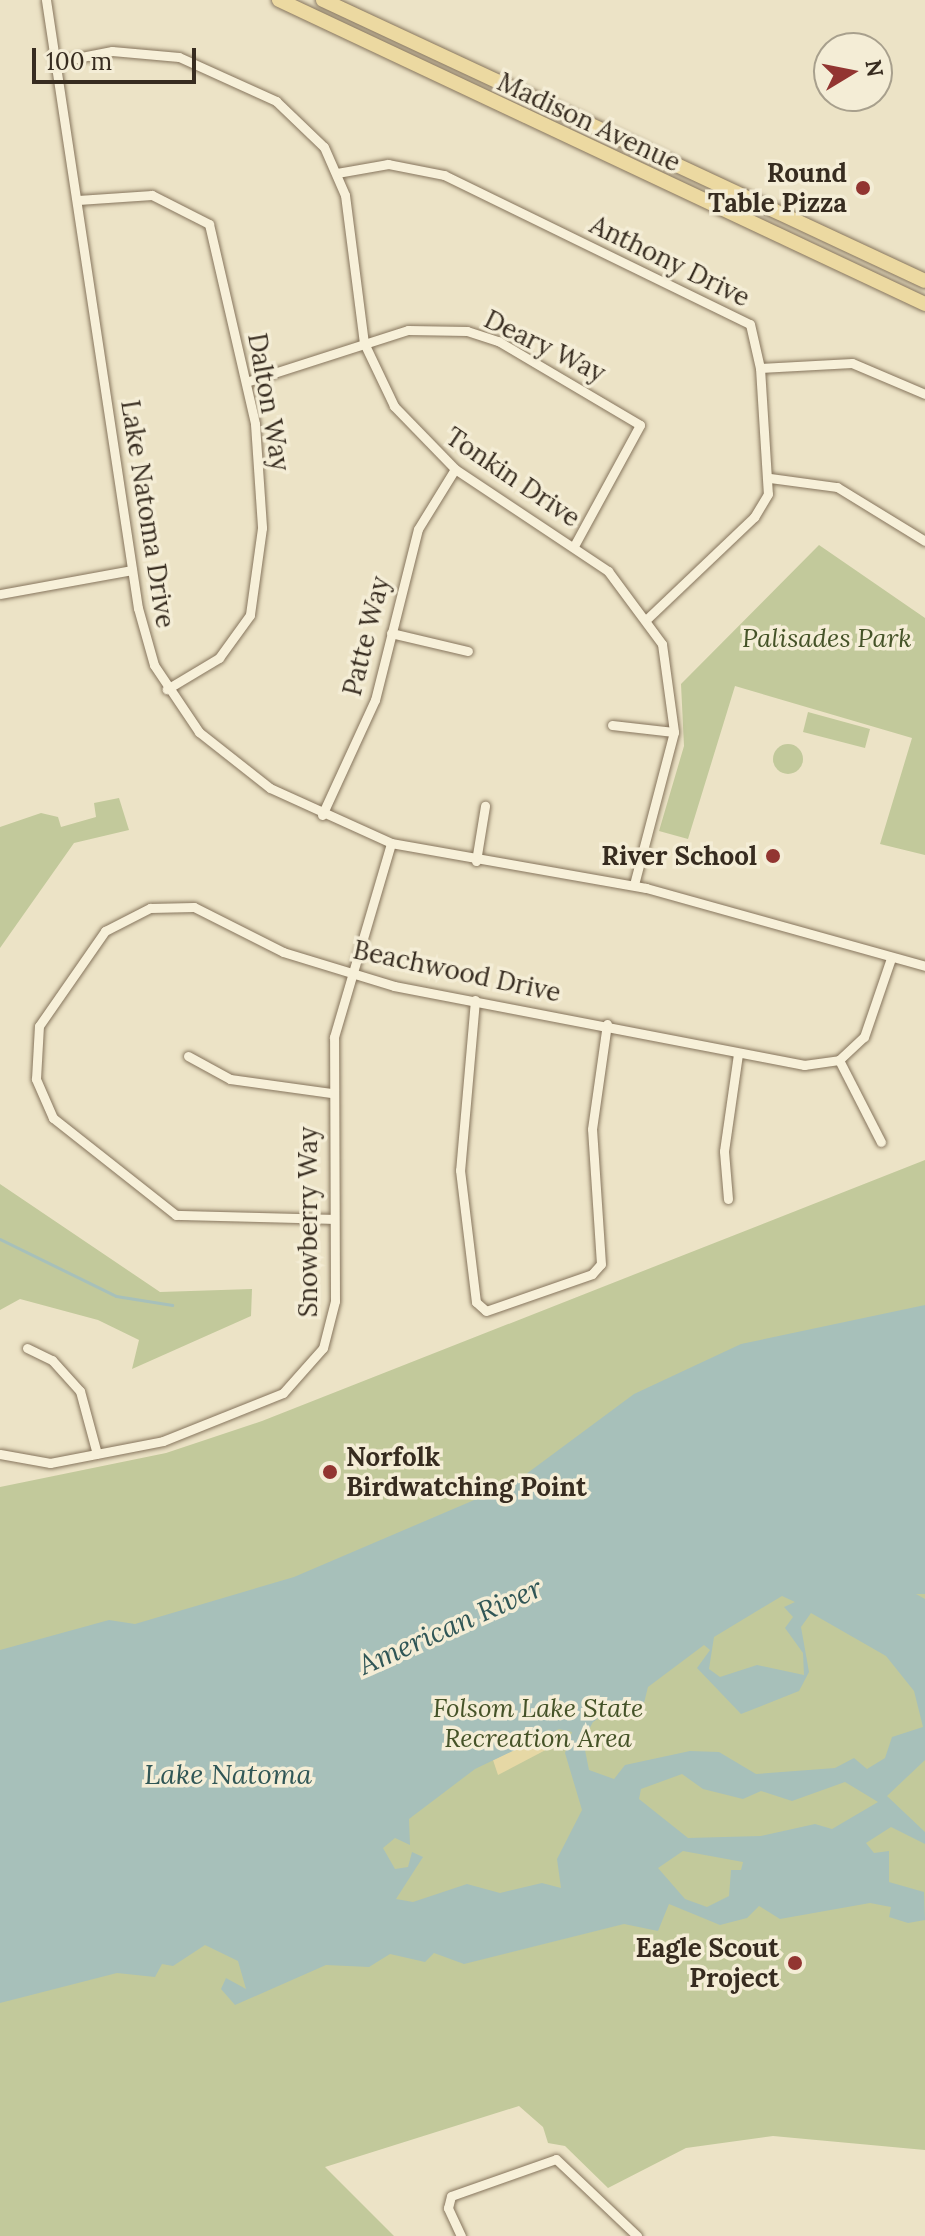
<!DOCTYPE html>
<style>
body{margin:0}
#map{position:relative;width:925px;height:2236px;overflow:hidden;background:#ece3c6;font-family:Lora,serif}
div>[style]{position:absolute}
.green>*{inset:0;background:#c2c99b}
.round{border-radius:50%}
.sand>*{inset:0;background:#e6d8a5}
.water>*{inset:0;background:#a7c0ba}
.stream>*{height:3px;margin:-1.5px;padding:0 1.5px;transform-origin:1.5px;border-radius:1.5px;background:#a7c0ba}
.roads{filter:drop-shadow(0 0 2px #86755d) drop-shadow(0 0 2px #86755d)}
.street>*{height:9px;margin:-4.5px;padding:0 4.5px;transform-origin:4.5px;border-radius:4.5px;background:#f7f0d9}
.primary>*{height:14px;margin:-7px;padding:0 7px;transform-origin:7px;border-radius:7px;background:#ecd9a1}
.dots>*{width:22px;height:22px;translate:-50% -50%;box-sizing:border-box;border:4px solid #f4edd6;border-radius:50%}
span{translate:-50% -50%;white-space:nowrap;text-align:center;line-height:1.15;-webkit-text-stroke:7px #f4edd6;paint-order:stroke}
.street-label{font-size:26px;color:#372c20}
.poi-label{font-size:26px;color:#372c20;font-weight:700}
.right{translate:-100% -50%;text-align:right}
.left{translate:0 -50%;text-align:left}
.park-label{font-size:26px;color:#455328;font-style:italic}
.water-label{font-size:28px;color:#305656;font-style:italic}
.north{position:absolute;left:813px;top:32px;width:80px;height:80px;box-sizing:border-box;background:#f4edd6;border:2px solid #a8a08d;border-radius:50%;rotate:80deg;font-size:22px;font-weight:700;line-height:32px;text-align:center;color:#372c20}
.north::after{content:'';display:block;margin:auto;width:28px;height:36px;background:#923531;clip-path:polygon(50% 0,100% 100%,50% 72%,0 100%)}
.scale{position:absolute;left:32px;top:48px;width:164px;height:36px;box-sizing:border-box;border:4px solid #372c20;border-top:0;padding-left:10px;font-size:24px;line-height:28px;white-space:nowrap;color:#372c20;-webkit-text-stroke:6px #f4edd6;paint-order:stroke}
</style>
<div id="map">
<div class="green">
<i style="clip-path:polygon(819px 545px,925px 618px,925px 855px,880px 844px,912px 738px,735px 686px,688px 839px,659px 831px,684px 746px,681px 684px)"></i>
<i style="clip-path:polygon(808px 712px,870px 729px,865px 748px,803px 732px)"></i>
<i class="round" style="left:773px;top:744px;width:30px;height:30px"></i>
<i style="clip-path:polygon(119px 798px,129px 830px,74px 843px,0 948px,0 827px,41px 813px,58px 817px,61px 827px,96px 817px,94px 803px)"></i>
<i style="clip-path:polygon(925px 1160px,925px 2150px,773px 2136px,686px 2148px,608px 2188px,565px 2146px,548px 2143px,543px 2127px,519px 2106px,325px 2167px,394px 2236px,0 2236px,0 1487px,166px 1453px,262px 1421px)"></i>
<i style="clip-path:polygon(0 1184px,160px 1292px,252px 1289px,251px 1316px,132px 1369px,139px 1340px,98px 1320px,20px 1299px,0 1310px)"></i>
</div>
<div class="sand">
<i style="clip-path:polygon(549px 1733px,557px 1744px,498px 1775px,493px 1760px)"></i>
</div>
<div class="water">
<i style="clip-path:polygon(evenodd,925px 1305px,925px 1594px,916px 1594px,925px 1599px,925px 1760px,887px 1796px,925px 1832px,925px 1844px,891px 1827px,866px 1843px,874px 1853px,889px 1851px,889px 1882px,924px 1892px,925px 1920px,908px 1923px,889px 1917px,891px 1907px,870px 1903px,780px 1919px,759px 1906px,747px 1918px,720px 1925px,669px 1904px,658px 1931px,624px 1924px,464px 1964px,434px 1953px,425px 1962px,390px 1954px,369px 1967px,326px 1965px,235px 2005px,221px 1989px,226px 1978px,246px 1989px,238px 1961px,205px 1945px,173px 1966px,162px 1964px,155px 1977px,117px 1973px,0 2003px,0 1650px,109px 1620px,135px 1624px,294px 1577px,514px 1483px,634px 1394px,741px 1344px,925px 1305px,782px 1596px,795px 1602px,784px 1607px,793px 1617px,785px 1628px,803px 1653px,804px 1675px,757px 1665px,720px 1677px,709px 1669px,714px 1637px,782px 1596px,925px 1305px,811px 1613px,886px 1656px,914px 1691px,923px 1727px,892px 1737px,885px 1758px,867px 1769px,854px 1758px,835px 1768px,756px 1774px,719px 1752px,690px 1751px,625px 1765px,614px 1779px,589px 1770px,583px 1740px,593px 1722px,628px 1698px,634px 1716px,641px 1715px,648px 1687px,704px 1645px,710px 1650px,697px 1668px,741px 1714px,799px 1691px,809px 1672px,801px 1627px,811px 1613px,925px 1305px,559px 1729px,572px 1732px,565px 1753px,582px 1810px,557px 1859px,561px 1888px,542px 1883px,500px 1893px,467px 1884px,413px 1902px,396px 1899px,423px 1857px,412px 1852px,408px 1867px,395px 1869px,383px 1848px,395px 1838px,410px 1845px,409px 1819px,475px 1769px,559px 1729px,925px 1305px,682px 1774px,703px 1789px,743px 1799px,761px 1791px,792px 1801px,845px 1782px,878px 1802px,832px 1829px,815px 1824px,761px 1836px,688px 1838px,639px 1799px,641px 1789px,682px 1774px,925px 1305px,683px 1851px,743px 1862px,741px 1870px,731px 1870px,729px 1896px,707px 1907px,685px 1899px,658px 1868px,683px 1851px)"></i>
</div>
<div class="stream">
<i style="left:0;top:1239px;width:129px;rotate:26.2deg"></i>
<i style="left:116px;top:1296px;width:57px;rotate:9.1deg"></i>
</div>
<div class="roads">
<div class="street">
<i style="left:46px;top:0;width:615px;rotate:81.4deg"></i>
<i style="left:138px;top:608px;width:59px;rotate:74.3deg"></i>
<i style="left:154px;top:665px;width:81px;rotate:56.1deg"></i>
<i style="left:199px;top:732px;width:90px;rotate:38.3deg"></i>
<i style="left:270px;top:788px;width:133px;rotate:24.4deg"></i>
<i style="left:391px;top:843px;width:259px;rotate:10deg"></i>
<i style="left:646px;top:888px;width:290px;rotate:15.6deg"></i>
<i style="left:56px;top:62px;width:57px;rotate:-11.1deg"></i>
<i style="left:112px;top:51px;width:67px;rotate:5.1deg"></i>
<i style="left:179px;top:57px;width:107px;rotate:24.4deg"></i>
<i style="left:276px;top:101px;width:66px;rotate:43.8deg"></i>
<i style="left:324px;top:147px;width:52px;rotate:66.4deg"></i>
<i style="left:345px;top:195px;width:149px;rotate:82.7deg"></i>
<i style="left:364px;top:343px;width:70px;rotate:64.5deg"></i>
<i style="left:394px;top:406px;width:88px;rotate:45.9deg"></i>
<i style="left:455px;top:469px;width:184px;rotate:33.7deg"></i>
<i style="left:608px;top:571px;width:91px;rotate:53.5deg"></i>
<i style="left:662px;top:644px;width:89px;rotate:82.2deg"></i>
<i style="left:674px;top:732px;width:158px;rotate:104.7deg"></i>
<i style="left:337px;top:173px;width:52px;rotate:-10deg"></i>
<i style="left:388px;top:164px;width:57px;rotate:11.1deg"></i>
<i style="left:444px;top:175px;width:340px;rotate:26deg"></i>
<i style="left:750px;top:324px;width:45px;rotate:77.2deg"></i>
<i style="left:760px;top:368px;width:126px;rotate:86.4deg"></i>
<i style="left:768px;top:494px;width:27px;rotate:121deg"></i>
<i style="left:754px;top:517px;width:146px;rotate:136.4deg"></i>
<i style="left:78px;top:200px;width:74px;rotate:-3.9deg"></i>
<i style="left:152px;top:195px;width:64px;rotate:27deg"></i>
<i style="left:209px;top:224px;width:205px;rotate:77deg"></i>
<i style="left:255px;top:424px;width:104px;rotate:86.1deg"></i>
<i style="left:262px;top:528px;width:88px;rotate:97.9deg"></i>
<i style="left:250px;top:615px;width:53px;rotate:125.8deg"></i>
<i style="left:219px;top:658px;width:61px;rotate:149.2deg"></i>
<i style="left:760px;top:368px;width:92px;rotate:-3.1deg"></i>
<i style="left:852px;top:363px;width:79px;rotate:23deg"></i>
<i style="left:246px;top:382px;width:170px;rotate:-17.8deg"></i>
<i style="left:408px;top:330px;width:59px;rotate:1deg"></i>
<i style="left:467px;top:331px;width:33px;rotate:18deg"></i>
<i style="left:498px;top:341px;width:165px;rotate:30.6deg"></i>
<i style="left:640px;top:425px;width:136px;rotate:118.6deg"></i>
<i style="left:770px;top:478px;width:68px;rotate:7.7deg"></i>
<i style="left:837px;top:487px;width:103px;rotate:31.5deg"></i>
<i style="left:0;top:594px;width:134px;rotate:-10.3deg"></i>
<i style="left:391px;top:633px;width:79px;rotate:13.2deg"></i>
<i style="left:612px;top:725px;width:62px;rotate:6.4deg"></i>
<i style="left:322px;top:815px;width:127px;rotate:-65.3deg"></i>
<i style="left:375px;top:700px;width:176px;rotate:-75.9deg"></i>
<i style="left:418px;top:529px;width:70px;rotate:-58.3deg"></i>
<i style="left:476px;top:861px;width:56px;rotate:-80.7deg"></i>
<i style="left:475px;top:1000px;width:171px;rotate:95deg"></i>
<i style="left:460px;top:1170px;width:133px;rotate:83.1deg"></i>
<i style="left:476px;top:1302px;width:13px;rotate:42deg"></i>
<i style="left:486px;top:1311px;width:112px;rotate:-19.2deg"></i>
<i style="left:592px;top:1274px;width:13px;rotate:-48deg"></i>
<i style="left:601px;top:1264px;width:135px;rotate:-93.8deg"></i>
<i style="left:592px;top:1129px;width:106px;rotate:-81.9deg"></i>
<i style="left:188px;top:1056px;width:48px;rotate:28.7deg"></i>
<i style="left:230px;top:1079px;width:102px;rotate:7.9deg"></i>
<i style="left:839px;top:1060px;width:92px;rotate:62.9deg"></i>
<i style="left:728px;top:1199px;width:48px;rotate:-94.8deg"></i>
<i style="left:724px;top:1151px;width:98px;rotate:-81.8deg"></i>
<i style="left:332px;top:1219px;width:156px;rotate:-178.5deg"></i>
<i style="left:176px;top:1215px;width:157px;rotate:-141.7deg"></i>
<i style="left:53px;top:1118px;width:43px;rotate:-113.6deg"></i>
<i style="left:36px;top:1079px;width:53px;rotate:-86.8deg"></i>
<i style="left:39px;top:1026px;width:116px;rotate:-55.2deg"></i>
<i style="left:105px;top:931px;width:51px;rotate:-27.1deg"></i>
<i style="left:150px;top:908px;width:44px;rotate:-1.3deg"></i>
<i style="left:194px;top:907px;width:100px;rotate:26.8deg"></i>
<i style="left:283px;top:952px;width:116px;rotate:17deg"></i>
<i style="left:394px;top:986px;width:418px;rotate:10.9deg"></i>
<i style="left:804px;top:1065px;width:35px;rotate:-8deg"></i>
<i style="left:839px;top:1060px;width:34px;rotate:-43deg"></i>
<i style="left:864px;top:1037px;width:83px;rotate:-71.1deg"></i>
<i style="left:27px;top:1348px;width:28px;rotate:26deg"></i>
<i style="left:52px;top:1360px;width:42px;rotate:47.9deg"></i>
<i style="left:80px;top:1391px;width:65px;rotate:74.9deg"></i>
<i style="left:0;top:1454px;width:51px;rotate:10.2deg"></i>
<i style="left:50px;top:1463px;width:115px;rotate:-11deg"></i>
<i style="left:163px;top:1441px;width:129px;rotate:-21.8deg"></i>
<i style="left:283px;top:1393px;width:60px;rotate:-48.4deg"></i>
<i style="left:323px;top:1348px;width:49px;rotate:-75.7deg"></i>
<i style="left:335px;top:1301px;width:264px;rotate:-90.2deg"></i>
<i style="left:334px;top:1037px;width:202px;rotate:-73.6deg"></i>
<i style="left:461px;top:2236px;width:31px;rotate:-115deg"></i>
<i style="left:448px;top:2208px;width:12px;rotate:-76deg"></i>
<i style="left:451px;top:2196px;width:111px;rotate:-19.4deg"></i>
<i style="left:556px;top:2159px;width:112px;rotate:43.5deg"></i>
</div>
<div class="primary">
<i style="left:279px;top:0;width:714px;rotate:25.2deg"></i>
<i style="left:323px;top:0;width:664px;rotate:25.02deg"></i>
</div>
</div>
<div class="dots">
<i style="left:863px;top:188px;background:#923531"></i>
<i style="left:773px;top:856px;background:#923531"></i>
<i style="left:330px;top:1472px;background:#923531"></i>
<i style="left:795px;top:1963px;background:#923531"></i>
</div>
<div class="street-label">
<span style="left:589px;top:122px;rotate:25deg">Madison Avenue</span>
<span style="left:670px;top:261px;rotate:26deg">Anthony Drive</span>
<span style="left:545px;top:346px;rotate:26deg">Deary Way</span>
<span style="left:269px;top:402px;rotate:80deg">Dalton Way</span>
<span style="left:513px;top:477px;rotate:34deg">Tonkin Drive</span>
<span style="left:148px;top:514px;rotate:81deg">Lake Natoma Drive</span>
<span style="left:366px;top:636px;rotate:-76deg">Patte Way</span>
<span style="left:457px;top:971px;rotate:12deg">Beachwood Drive</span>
<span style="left:308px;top:1222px;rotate:-90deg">Snowberry Way</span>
</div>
<div class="poi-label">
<span class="right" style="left:847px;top:188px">Round<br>Table Pizza</span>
<span class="right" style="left:757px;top:856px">River School</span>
<span class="left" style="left:346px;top:1472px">Norfolk<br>Birdwatching Point</span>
<span class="right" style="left:779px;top:1963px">Eagle Scout<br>Project</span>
</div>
<div class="park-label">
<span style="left:827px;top:638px">Palisades Park</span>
<span style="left:538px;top:1723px">Folsom Lake State<br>Recreation Area</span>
</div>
<div class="water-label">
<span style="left:450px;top:1626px;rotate:-24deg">American River</span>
<span style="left:228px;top:1774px">Lake Natoma</span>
</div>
<div class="north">N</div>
<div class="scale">100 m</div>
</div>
